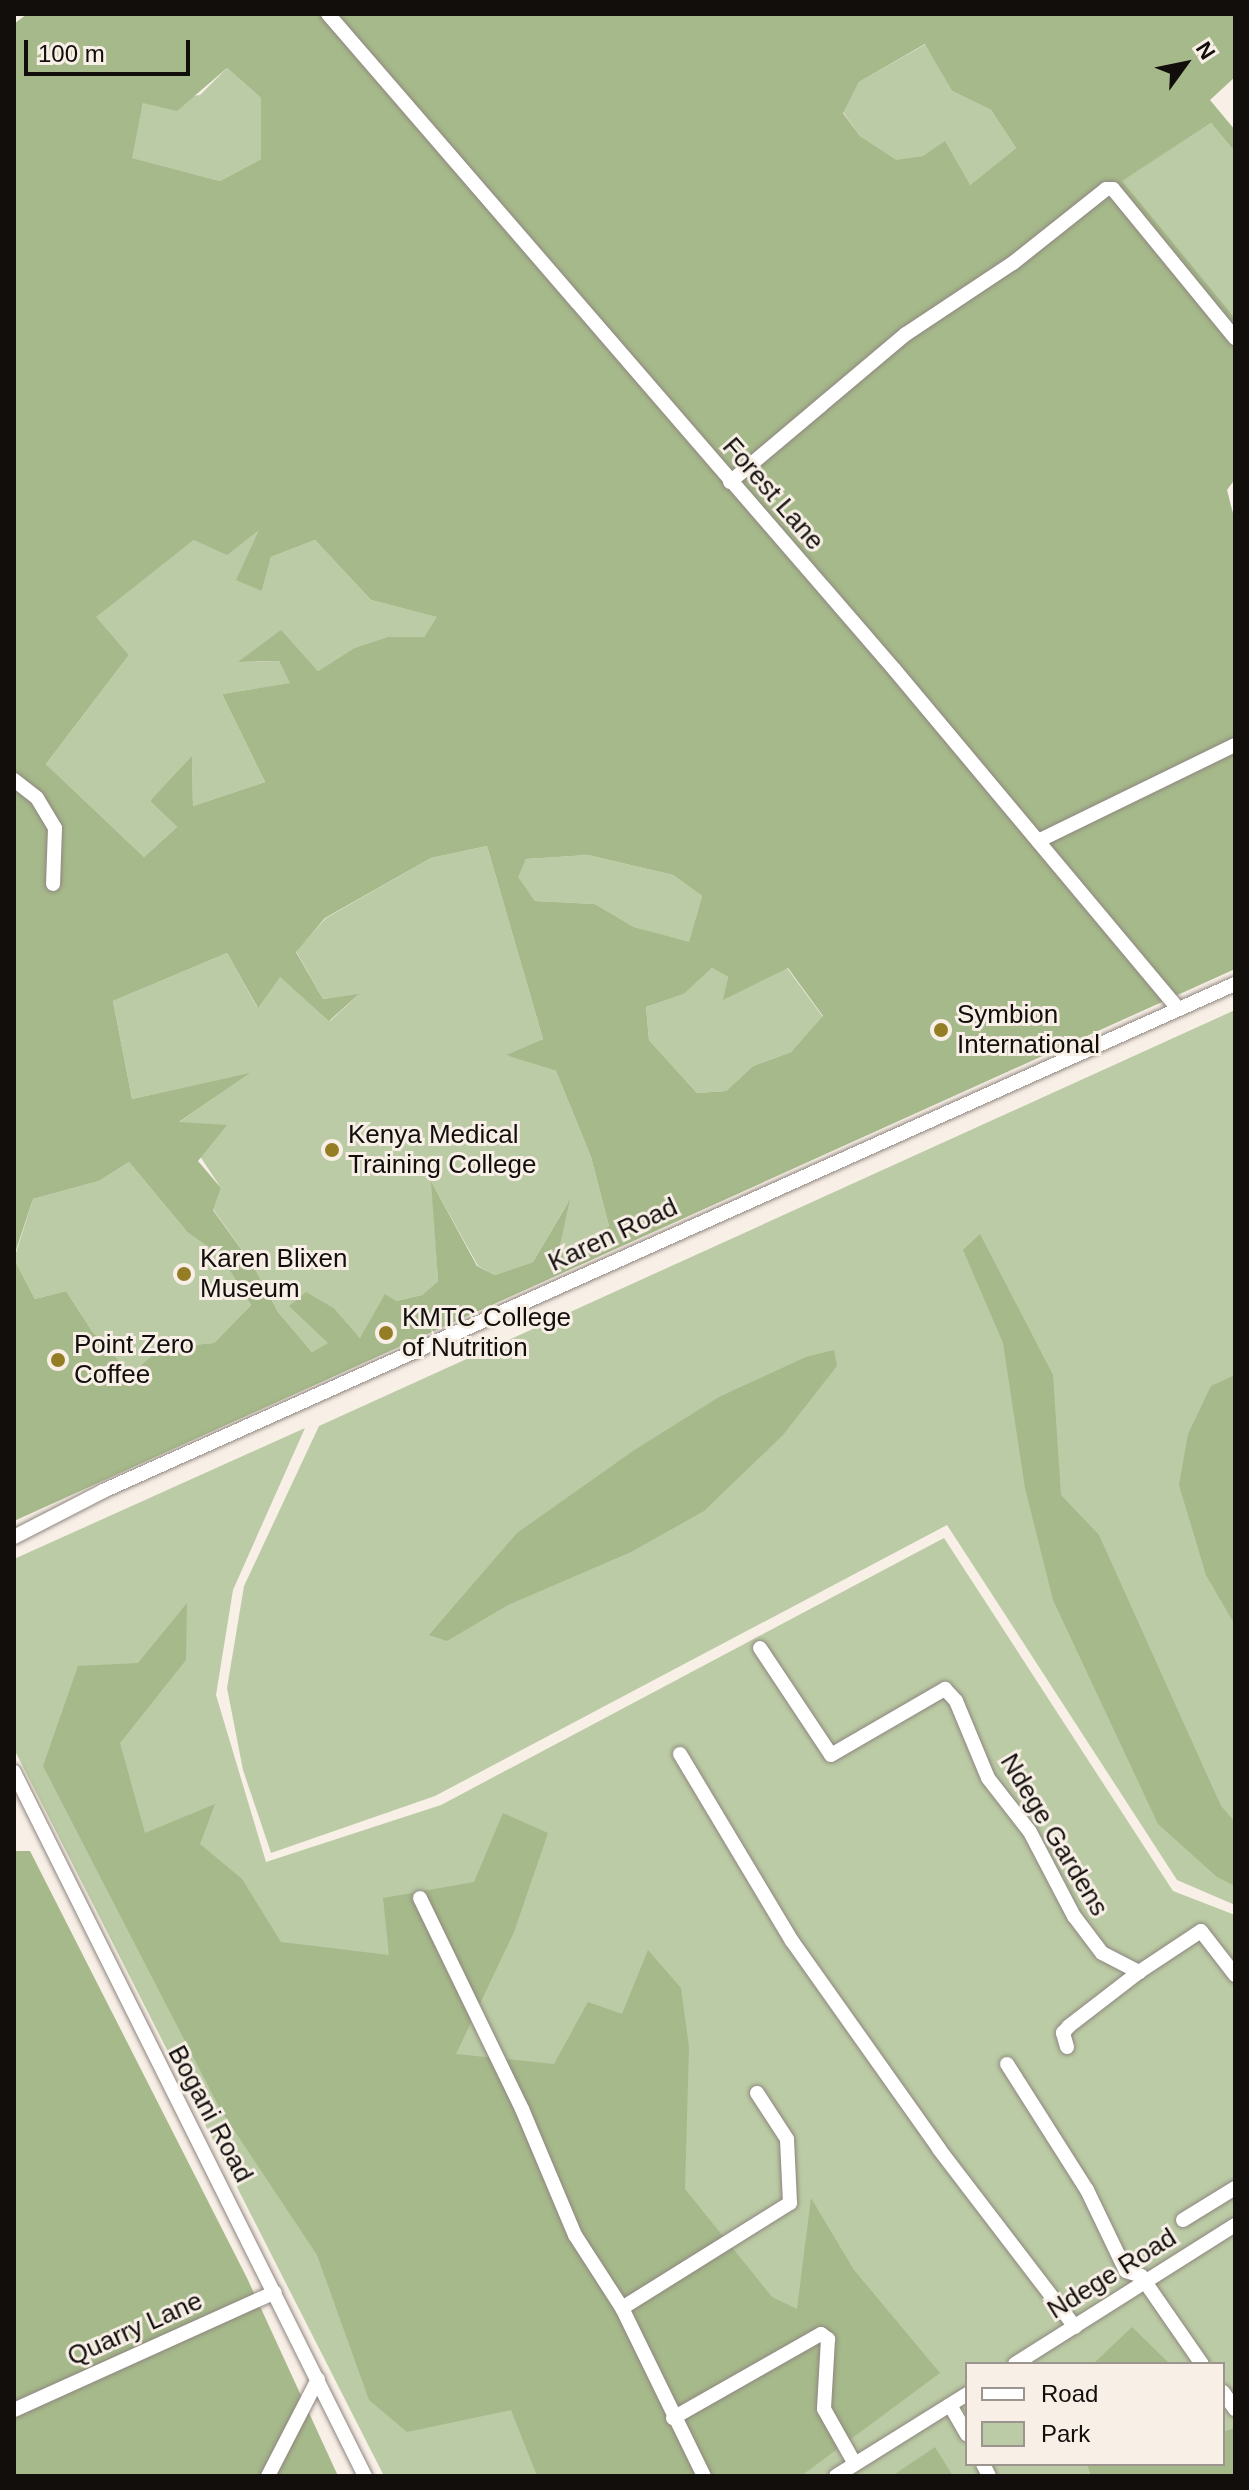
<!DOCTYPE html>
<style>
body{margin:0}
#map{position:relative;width:1249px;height:2490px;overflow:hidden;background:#f8efe7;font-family:Helvetica,sans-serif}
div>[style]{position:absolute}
.green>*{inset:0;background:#bbcba5}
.forest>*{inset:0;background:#a6b98b}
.roads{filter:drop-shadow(0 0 2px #8e867f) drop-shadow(0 0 2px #8e867f)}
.minor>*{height:14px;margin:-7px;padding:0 7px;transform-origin:7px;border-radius:7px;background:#fff}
.dots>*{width:22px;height:22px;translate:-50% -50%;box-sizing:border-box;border:4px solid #f8efe7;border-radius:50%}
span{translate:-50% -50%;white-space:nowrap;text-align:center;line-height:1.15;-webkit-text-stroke:6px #f8efe7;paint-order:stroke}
.street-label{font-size:26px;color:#110e0c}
.poi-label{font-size:26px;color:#110e0c}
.left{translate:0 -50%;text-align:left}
.frame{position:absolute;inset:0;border:16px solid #110e0c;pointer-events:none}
.legend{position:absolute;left:965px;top:2362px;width:260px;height:104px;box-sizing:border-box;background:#f8efe7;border:2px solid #9c958f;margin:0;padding:10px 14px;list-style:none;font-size:24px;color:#110e0c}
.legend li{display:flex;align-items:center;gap:16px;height:40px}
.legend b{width:40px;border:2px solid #9c958f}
.north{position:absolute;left:1145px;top:24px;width:80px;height:80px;-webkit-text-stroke:6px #f8efe7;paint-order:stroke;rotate:57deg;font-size:22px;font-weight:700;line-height:32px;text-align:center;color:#110e0c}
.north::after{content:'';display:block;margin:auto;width:28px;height:36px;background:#110e0c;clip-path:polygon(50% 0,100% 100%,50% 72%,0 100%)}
.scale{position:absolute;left:24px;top:40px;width:166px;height:36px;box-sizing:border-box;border:4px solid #110e0c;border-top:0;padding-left:10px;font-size:24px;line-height:28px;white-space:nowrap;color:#110e0c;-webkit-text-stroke:6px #f8efe7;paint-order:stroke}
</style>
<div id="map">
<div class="green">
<i style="clip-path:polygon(926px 44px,952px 91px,991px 110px,1016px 148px,970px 185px,923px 156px,896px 161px,860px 136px,843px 112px,859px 82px)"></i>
<i style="clip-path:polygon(227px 68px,261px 98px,261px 159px,220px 181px,131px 158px,143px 103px,200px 95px)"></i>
<i style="clip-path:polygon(1211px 123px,1235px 152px,1235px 318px,1121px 181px)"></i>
<i style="clip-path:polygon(261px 529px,262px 591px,271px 557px,315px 540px,371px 600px,438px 617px,424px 637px,387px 637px,354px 648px,318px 671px,281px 631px,240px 662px,279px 661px,291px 683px,222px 694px,265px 782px,193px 806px,192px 758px,150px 801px,177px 827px,144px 857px,46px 764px,129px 655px,95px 617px,194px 540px)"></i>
<i style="clip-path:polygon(487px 846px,543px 1039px,507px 1055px,556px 1071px,591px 1157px,609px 1226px,558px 1256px,568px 1202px,533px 1262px,495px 1275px,478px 1266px,432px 1183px,438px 1281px,422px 1295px,396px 1301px,360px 1338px,335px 1309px,329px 1343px,312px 1352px,278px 1312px,254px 1267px,213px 1209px,221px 1188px,178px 1123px,248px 1074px,132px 1099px,113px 1001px,227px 953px,257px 1007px,279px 976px,330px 1021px,358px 995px,323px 999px,296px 951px,326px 918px,431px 858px)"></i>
<i style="clip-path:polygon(588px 855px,673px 875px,702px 896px,689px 943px,634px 927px,595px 904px,535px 901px,517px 877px,526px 859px)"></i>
<i style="clip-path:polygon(712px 968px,728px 977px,724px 999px,787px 968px,823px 1017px,791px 1052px,753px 1066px,726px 1091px,697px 1093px,649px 1040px,646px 1007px,684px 994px)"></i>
<i style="clip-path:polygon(1235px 1010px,1235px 1905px,1177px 1880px,947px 1525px,435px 1796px,271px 1853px,243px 1770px,227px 1688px,244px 1586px,319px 1426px)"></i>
<i style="clip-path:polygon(129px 1162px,188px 1233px,220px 1255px,251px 1305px,214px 1343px,160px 1348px,131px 1374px,92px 1331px,66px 1291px,35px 1299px,14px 1259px,33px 1199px,99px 1181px)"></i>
<i style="clip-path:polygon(evenodd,305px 1428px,233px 1590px,216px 1695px,266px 1862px,441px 1805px,944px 1538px,1173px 1891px,1235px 1915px,1235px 2476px,384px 2476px,14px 1749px,14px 1559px,305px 1428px,967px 2364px,1223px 2364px,1223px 2464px,967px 2464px,967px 2364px)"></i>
</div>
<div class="forest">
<i style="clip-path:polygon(evenodd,27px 14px,1235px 14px,1235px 77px,1210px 100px,1235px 130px,1235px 152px,1211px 123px,1122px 181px,1235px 318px,1235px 479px,1227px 490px,1235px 521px,1235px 969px,14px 1521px,14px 1259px,35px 1299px,66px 1291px,92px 1331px,131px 1374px,160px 1348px,214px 1343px,251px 1305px,220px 1255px,188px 1233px,129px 1162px,99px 1181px,33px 1199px,14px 1256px,14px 24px,27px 14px,925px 44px,952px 91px,991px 110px,1016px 148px,970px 185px,945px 141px,923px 156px,896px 160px,860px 136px,843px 113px,859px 82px,925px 44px,27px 14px,227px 68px,261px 98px,261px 159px,220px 181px,132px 158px,143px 103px,177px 111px,227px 68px,27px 14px,259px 530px,236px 580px,262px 591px,271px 557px,315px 540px,371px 600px,437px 617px,424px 637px,387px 637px,354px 648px,318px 671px,281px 630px,238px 662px,279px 661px,290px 683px,222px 694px,265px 782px,193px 806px,192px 756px,150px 801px,177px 827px,144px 857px,46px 764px,129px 655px,96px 617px,194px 540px,227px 555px,259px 530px,27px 14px,487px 846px,543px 1039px,506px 1055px,556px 1071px,591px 1157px,609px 1226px,558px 1255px,570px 1199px,533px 1262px,495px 1275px,477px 1266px,431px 1181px,438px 1281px,422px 1295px,396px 1301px,385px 1294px,360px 1338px,335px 1309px,306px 1292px,289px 1306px,328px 1343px,312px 1352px,278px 1312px,254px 1267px,213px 1210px,221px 1188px,198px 1161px,227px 1125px,179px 1122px,250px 1073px,132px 1099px,113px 1001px,227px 953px,258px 1008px,280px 977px,329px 1021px,359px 994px,323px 999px,296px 952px,325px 918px,431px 858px,487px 846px,27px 14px,588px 855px,673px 875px,702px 896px,689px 942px,634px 927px,595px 904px,535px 901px,518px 877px,526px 859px,588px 855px,27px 14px,712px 968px,728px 977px,723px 1000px,788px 968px,823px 1016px,791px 1052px,753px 1066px,726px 1091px,697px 1093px,649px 1040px,646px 1007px,684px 994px,712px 968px)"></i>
<i style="clip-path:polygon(980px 1234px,1053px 1375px,1061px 1495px,1099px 1535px,1221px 1806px,1235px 1822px,1235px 1886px,1217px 1877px,1158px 1824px,1053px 1600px,1025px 1488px,1003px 1343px,963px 1250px)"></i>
<i style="clip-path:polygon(834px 1350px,837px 1366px,783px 1435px,704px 1511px,631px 1552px,508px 1605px,447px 1641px,429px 1635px,517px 1533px,633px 1451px,719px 1397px,806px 1357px)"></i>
<i style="clip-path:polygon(1235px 1375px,1235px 1625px,1206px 1575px,1179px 1485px,1188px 1434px,1211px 1386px)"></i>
<i style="clip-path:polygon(187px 1603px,186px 1660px,120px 1743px,145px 1833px,215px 1804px,200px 1844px,242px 1879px,281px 1942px,389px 1955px,383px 1898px,474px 1882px,503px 1813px,548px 1833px,514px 1932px,456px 2054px,554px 2064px,588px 2002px,622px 2014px,648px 1950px,681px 1988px,689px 2047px,685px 2189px,772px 2297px,797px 2309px,811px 2198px,854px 2270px,940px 2373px,801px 2476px,537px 2476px,511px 2410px,407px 2432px,369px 2400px,317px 2255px,220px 2109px,43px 1766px,78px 1666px,138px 1663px)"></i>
<i style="clip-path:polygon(14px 1851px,30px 1851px,247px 2278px,338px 2476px,14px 2476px)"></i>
<i style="clip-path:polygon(1132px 2327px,1170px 2364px,1093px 2364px)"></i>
<i style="clip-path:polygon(1235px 2428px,1235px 2476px,1091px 2476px,1087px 2464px,1223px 2464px,1223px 2432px)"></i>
<i style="clip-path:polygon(935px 2447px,953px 2476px,892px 2476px)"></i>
</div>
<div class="roads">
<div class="minor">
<i style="left:328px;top:14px;width:866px;rotate:49.17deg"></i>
<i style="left:894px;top:669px;width:442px;rotate:50.1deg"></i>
<i style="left:730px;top:482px;width:230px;rotate:-40.1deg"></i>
<i style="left:906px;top:334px;width:128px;rotate:-33.6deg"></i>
<i style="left:1013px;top:263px;width:119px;rotate:-38.5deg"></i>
<i style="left:1106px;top:189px;width:7px"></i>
<i style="left:1113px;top:189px;width:193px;rotate:50.7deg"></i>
<i style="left:14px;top:780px;width:29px;rotate:38deg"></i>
<i style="left:37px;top:798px;width:35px;rotate:59deg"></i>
<i style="left:55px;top:828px;width:56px;rotate:92deg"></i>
<i style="left:1038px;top:841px;width:219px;rotate:-26deg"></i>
<i style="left:14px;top:1537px;width:100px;rotate:-27.3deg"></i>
<i style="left:103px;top:1491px;width:1240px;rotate:-24.13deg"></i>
<i style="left:760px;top:1648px;width:128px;rotate:56.4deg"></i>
<i style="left:831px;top:1755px;width:132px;rotate:-30.1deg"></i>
<i style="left:945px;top:1689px;width:16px;rotate:47deg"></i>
<i style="left:956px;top:1701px;width:83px;rotate:67.4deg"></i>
<i style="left:988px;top:1778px;width:68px;rotate:52.1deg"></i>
<i style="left:1030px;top:1832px;width:95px;rotate:62.4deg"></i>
<i style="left:1074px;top:1916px;width:46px;rotate:52.9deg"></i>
<i style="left:1102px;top:1953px;width:42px;rotate:27.2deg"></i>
<i style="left:1139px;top:1972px;width:74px;rotate:-33.5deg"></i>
<i style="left:1201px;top:1931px;width:56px;rotate:52.3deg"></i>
<i style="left:680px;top:1754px;width:218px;rotate:59.1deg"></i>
<i style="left:792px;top:1941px;width:255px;rotate:54.7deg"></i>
<i style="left:939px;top:2149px;width:224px;rotate:52.6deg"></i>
<i style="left:14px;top:1772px;width:787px;rotate:63.5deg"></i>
<i style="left:420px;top:1898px;width:234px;rotate:64.2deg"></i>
<i style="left:522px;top:2109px;width:137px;rotate:67.2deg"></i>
<i style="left:575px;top:2235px;width:87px;rotate:57.2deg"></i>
<i style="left:622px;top:2308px;width:198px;rotate:-32deg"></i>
<i style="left:790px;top:2203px;width:64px;rotate:-92.7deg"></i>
<i style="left:787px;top:2139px;width:55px;rotate:-123.1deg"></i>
<i style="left:1067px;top:2047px;width:15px;rotate:-106deg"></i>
<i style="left:1063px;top:2033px;width:9px;rotate:-49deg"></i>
<i style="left:1069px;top:2026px;width:88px;rotate:-37.6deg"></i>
<i style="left:1007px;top:2064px;width:149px;rotate:57.6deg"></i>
<i style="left:1087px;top:2190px;width:90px;rotate:64.3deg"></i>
<i style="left:1126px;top:2271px;width:16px;rotate:18deg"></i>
<i style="left:1141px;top:2276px;width:107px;rotate:55.3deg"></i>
<i style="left:1183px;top:2220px;width:61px;rotate:-31.6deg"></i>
<i style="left:622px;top:2308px;width:187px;rotate:64deg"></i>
<i style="left:1015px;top:2364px;width:260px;rotate:-32.3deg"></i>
<i style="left:1223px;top:2392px;width:21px;rotate:55deg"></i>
<i style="left:950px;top:2405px;width:34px;rotate:60deg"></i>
<i style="left:14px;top:2410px;width:286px;rotate:-24.3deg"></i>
<i style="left:673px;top:2418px;width:170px;rotate:-29.6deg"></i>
<i style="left:821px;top:2334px;width:9px;rotate:36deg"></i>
<i style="left:828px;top:2339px;width:70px;rotate:93.3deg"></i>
<i style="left:824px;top:2409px;width:63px;rotate:60.6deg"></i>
<i style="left:983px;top:2464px;width:13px;rotate:63deg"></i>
<i style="left:268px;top:2476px;width:109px;rotate:-62.7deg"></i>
<i style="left:836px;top:2476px;width:155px;rotate:-32deg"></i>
</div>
</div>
<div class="dots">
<i style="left:941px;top:1030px;background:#957d25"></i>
<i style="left:332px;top:1150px;background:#957d25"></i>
<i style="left:184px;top:1274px;background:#957d25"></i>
<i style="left:386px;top:1333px;background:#957d25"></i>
<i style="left:58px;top:1360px;background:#957d25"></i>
</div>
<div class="street-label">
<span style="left:773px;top:494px;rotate:49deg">Forest Lane</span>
<span style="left:613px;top:1235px;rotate:-25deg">Karen Road</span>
<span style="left:1054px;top:1835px;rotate:59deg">Ndege Gardens</span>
<span style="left:210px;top:2114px;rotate:62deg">Bogani Road</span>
<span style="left:1112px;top:2274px;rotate:-32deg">Ndege Road</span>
<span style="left:135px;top:2329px;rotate:-24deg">Quarry Lane</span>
</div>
<div class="poi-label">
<span class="left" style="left:957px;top:1030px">Symbion<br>International</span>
<span class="left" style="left:348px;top:1150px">Kenya Medical<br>Training College</span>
<span class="left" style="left:200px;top:1274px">Karen Blixen<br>Museum</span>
<span class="left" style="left:402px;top:1333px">KMTC College<br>of Nutrition</span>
<span class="left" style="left:74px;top:1360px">Point Zero<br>Coffee</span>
</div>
<div class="frame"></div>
<ul class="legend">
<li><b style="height:10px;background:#fff"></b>Road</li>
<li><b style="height:22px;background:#bbcba5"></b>Park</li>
</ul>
<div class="north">N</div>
<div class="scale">100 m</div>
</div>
